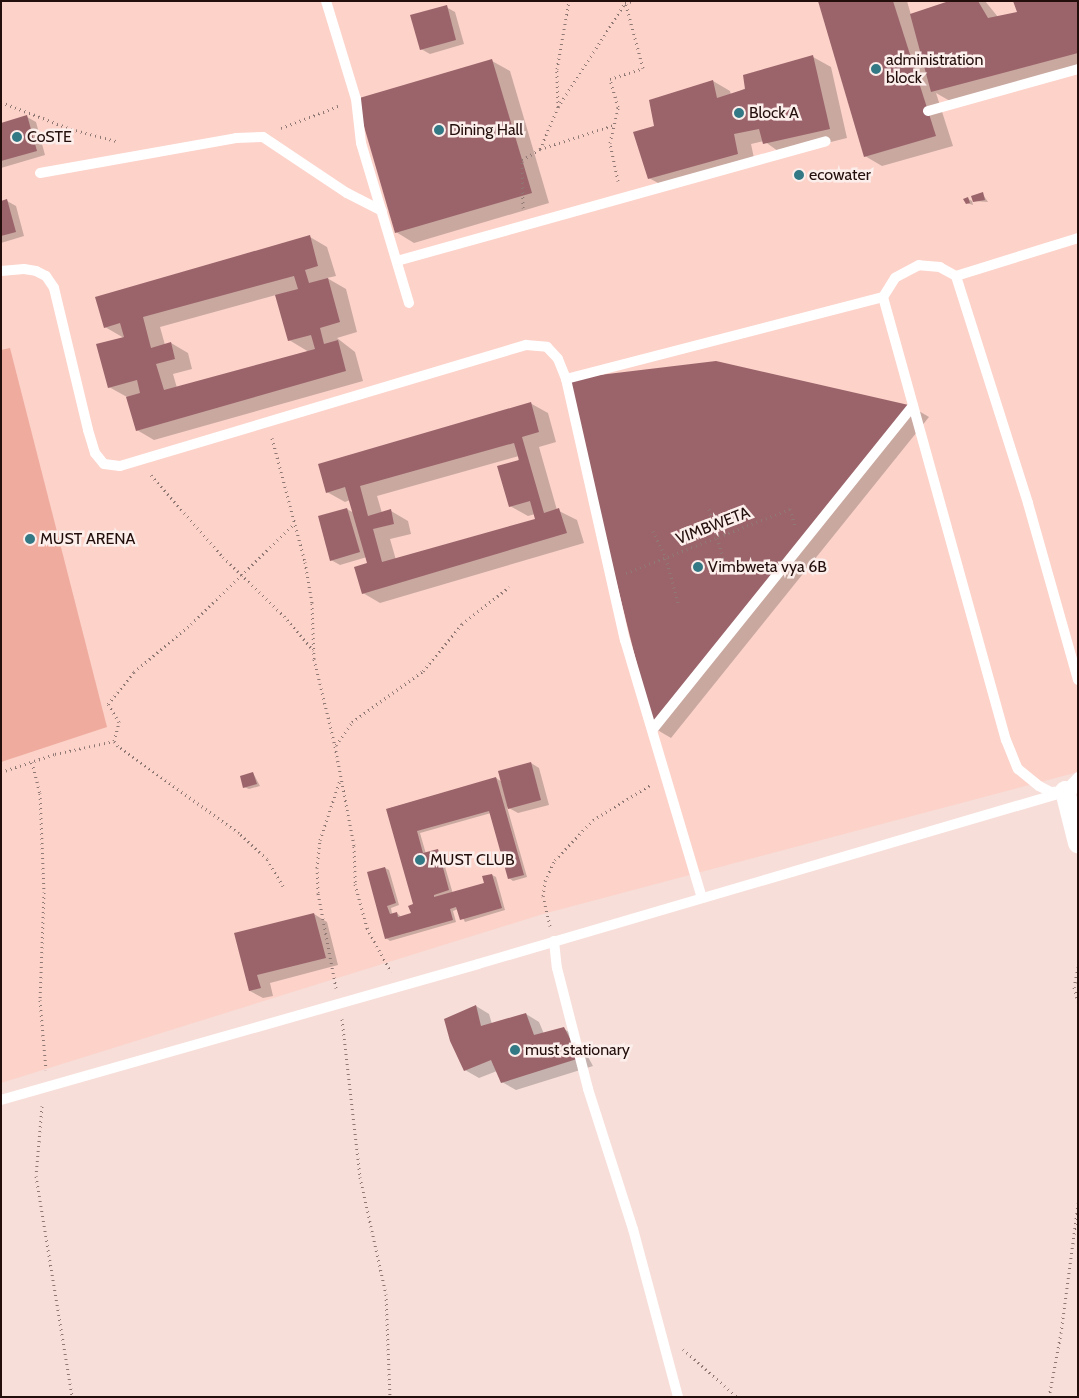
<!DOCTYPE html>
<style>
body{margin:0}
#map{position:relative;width:1079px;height:1398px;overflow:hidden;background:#f7ded9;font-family:Cabin,sans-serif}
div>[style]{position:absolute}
.built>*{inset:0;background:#fcd2c9}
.green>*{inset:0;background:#efab9e}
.shadow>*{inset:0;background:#0003}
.building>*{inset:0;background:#9b646b}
.path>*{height:3px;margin-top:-1.5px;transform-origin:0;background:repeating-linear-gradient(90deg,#907975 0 1px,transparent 0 5px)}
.lane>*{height:10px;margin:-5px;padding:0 5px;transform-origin:5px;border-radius:5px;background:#fff}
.street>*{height:20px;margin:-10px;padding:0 10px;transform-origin:10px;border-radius:10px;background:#fff}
.dots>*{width:14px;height:14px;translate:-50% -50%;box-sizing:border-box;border:2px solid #fbeeeb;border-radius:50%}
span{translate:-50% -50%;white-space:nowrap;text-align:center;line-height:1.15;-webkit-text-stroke:5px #fbeeeb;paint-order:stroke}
.poi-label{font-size:16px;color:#230e0b}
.left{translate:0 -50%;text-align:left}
.street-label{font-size:16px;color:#230e0b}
.frame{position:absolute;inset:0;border:2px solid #230e0b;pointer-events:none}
</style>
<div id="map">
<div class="built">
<i style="clip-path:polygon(1px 1px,1078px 1px,1078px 772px,543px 914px,1px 1083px)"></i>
</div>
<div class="green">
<i style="clip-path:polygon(10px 348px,107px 727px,1px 762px,1px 350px)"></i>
</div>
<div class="shadow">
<i style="clip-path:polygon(819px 1px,907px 1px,911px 15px,953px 1px,985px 1px,998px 17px,1078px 1px,1078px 68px,950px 101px,936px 93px,953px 146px,882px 166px,865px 156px)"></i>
<i style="clip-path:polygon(446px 7px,455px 12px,464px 44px,430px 54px,421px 49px)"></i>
<i style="clip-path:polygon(813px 57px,831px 67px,847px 138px,782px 154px,764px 141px,751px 144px,755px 163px,667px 188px,649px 178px,656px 127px,713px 81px,730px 91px,731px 95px)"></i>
<i style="clip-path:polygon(492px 61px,510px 71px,549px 203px,414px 243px,396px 232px)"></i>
<i style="clip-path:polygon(27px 117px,36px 122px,45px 155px,1px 168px,1px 124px)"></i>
<i style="clip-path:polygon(982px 193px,988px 202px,974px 201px)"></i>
<i style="clip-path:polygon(968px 199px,972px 201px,973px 205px,967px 203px)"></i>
<i style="clip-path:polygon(7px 201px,16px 206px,24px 236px,1px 243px,1px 202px)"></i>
<i style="clip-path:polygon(evenodd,310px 237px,327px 247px,336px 276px,327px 278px,346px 289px,357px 332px,337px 338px,355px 352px,363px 381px,154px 440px,137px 430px,127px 397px,109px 387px,124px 338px,105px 327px,310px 237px,276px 295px,289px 340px,309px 352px,177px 388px,173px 374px,192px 369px,188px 353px,171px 343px,165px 345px,160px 327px,276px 295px)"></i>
<i style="clip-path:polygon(evenodd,530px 403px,548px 413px,556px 442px,539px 447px,557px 510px,577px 520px,584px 543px,380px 603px,363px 593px,369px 564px,367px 557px,340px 565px,331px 560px,347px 509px,354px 513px,350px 500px,345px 502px,327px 492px,530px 403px,519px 456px,510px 506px,528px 516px,535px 514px,537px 520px,396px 560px,390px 539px,411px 534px,408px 521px,391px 511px,382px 513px,377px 496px,519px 456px)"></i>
<i style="clip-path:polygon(912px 407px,929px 417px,671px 738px,654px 728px)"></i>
<i style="clip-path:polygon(531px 763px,539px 768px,549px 805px,518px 813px,507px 807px,527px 877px,513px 881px,509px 878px,491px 813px,420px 833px,426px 854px,437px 851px,441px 853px,453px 894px,485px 884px,492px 875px,496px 877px,505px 910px,465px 922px,458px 909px,453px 911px,456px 922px,390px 941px,386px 938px,385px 868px,389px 870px,399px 905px,391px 908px,392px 914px,397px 913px,401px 917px,412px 914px,414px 905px,387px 809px,496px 778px,502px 782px)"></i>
<i style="clip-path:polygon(253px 773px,260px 786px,249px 789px,244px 787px)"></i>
<i style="clip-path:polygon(314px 914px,327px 922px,338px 965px,270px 983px,273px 996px,263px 998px,250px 991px,236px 934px)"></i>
<i style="clip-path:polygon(476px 1006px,489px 1014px,492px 1024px,526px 1014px,539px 1022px,544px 1034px,564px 1029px,577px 1037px,593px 1066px,516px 1090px,502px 1082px,497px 1071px,479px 1078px,465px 1070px,451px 1041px)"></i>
</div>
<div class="building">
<i style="clip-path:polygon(818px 1px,893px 1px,936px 136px,864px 157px)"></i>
<i style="clip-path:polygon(949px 1px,978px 1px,988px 18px,1017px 12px,1013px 1px,1078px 1px,1078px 53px,931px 92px,910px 14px)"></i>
<i style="clip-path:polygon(447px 5px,456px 40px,420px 50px,410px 15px)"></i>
<i style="clip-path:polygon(813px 55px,830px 129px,763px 144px,759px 129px,734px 134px,738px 154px,648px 179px,633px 132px,654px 126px,649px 100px,713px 80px,717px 98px,745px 89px,743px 75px)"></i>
<i style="clip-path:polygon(492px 59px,532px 193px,395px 233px,356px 99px)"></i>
<i style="clip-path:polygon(27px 115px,37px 151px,1px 161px,1px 123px)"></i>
<i style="clip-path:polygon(983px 192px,985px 200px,973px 202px,971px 196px)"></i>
<i style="clip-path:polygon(968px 197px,970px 203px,966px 204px,963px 199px)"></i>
<i style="clip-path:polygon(7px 199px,16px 232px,1px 236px,1px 201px)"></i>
<i style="clip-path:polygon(evenodd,310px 235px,318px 266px,305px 270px,309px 283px,328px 278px,340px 322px,320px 328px,324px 344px,338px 340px,346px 371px,136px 431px,126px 397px,140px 393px,137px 380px,108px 388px,96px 344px,124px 337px,120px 323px,104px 328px,95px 297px,310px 235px,294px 276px,298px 289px,275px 295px,288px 341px,311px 335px,315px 349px,164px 390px,156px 364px,175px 359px,171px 342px,151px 348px,143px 317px,294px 276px)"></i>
<i style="clip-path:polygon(716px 361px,913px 406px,653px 729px,566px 379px)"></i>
<i style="clip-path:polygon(evenodd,531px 402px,539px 432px,522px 437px,544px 513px,559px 508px,567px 533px,362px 594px,354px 567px,367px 563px,345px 487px,326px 493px,318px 464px,531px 402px,514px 443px,519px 460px,497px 466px,509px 507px,530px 501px,535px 519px,382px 562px,373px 529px,394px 524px,391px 509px,368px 516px,360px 486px,514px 443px)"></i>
<i style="clip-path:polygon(347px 508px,360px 552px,330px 561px,318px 516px)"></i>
<i style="clip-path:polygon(531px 762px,541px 800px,508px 809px,498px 771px)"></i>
<i style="clip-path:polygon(253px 772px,257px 784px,243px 788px,240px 776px)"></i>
<i style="clip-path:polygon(496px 777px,524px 875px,508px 879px,489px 811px,417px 831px,423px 853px,438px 849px,449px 890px,434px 895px,434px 897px,484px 883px,482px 876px,492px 874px,502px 908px,460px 920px,456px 907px,450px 909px,453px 920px,385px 939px,367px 872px,385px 867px,396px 903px,387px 906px,390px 914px,397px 912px,398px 917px,411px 913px,408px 906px,413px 904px,386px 809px)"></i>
<i style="clip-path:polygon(314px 913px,326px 958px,257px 975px,261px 988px,249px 991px,234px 933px)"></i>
<i style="clip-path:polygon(476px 1005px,481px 1026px,526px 1013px,534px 1035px,564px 1027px,580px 1058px,501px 1083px,491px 1060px,464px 1071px,450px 1041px,444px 1019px)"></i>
</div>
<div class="path">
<i style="left:1px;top:102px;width:75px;rotate:21.1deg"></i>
<i style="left:71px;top:129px;width:47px;rotate:14.9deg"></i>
<i style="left:558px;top:107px;width:38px;rotate:-92deg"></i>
<i style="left:557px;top:69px;width:69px;rotate:-80deg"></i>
<i style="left:281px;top:128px;width:64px;rotate:-21deg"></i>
<i style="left:540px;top:149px;width:78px;rotate:-18deg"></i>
<i style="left:618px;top:181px;width:39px;rotate:-102deg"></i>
<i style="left:610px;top:143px;width:37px;rotate:-77deg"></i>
<i style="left:618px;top:107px;width:29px;rotate:-106deg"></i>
<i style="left:610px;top:79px;width:35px;rotate:-18deg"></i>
<i style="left:643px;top:68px;width:69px;rotate:-105deg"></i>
<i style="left:523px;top:208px;width:48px;rotate:-91.2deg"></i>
<i style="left:522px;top:160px;width:21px;rotate:-31deg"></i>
<i style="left:540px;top:149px;width:46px;rotate:-66.8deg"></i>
<i style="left:558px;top:107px;width:124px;rotate:-57.2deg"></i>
<i style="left:625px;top:3px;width:8px;rotate:-14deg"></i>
<i style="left:272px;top:438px;width:128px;rotate:75.1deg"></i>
<i style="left:305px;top:562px;width:42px;rotate:80.3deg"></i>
<i style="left:312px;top:603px;width:56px;rotate:88deg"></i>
<i style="left:314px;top:659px;width:89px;rotate:76.4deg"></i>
<i style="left:335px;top:746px;width:102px;rotate:79.2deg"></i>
<i style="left:354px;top:846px;width:38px;rotate:88deg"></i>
<i style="left:355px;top:884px;width:46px;rotate:74.7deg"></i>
<i style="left:367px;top:928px;width:50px;rotate:61.4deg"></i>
<i style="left:151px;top:475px;width:109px;rotate:48.7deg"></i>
<i style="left:223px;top:557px;width:85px;rotate:44deg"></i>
<i style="left:284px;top:616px;width:45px;rotate:49.5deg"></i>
<i style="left:709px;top:509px;width:65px;rotate:73.8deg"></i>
<i style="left:653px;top:531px;width:30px;rotate:64deg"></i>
<i style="left:666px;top:558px;width:47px;rotate:75.1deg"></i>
<i style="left:626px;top:573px;width:176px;rotate:-21.3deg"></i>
<i style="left:790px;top:509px;width:17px;rotate:73deg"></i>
<i style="left:336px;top:745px;width:28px;rotate:-55deg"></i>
<i style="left:352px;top:722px;width:87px;rotate:-35.7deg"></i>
<i style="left:423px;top:671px;width:61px;rotate:-50.3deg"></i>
<i style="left:462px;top:624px;width:60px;rotate:-38.2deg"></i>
<i style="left:32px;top:762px;width:32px;rotate:76deg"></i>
<i style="left:40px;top:793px;width:99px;rotate:87.7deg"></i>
<i style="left:44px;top:892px;width:108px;rotate:92.1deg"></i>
<i style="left:40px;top:1000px;width:70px;rotate:85.1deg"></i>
<i style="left:1px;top:772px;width:57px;rotate:-18.4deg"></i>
<i style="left:55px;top:754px;width:60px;rotate:-12.4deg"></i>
<i style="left:283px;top:886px;width:31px;rotate:-121deg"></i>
<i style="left:267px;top:859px;width:38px;rotate:-137deg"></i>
<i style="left:239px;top:833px;width:149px;rotate:-144.3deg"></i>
<i style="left:118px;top:746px;width:6px;rotate:-129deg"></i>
<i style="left:114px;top:741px;width:20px;rotate:-75deg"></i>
<i style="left:119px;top:722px;width:21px;rotate:-121deg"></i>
<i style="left:108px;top:704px;width:41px;rotate:-50.9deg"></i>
<i style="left:134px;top:672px;width:75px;rotate:-40.1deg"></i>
<i style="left:191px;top:624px;width:144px;rotate:-44.2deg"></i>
<i style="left:550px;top:926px;width:31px;rotate:-103deg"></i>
<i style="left:543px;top:896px;width:15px;rotate:-82deg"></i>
<i style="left:545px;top:881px;width:23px;rotate:-65deg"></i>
<i style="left:555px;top:860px;width:55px;rotate:-46.5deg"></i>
<i style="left:593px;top:820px;width:69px;rotate:-31.4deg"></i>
<i style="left:1078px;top:967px;width:20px;rotate:101deg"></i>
<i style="left:1074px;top:987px;width:15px;rotate:74deg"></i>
<i style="left:336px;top:988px;width:97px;rotate:-100.7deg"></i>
<i style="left:318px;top:893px;width:25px;rotate:-92deg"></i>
<i style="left:317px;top:868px;width:28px;rotate:-84deg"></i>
<i style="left:320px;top:840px;width:63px;rotate:-71.6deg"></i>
<i style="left:342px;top:1019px;width:159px;rotate:83.5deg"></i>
<i style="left:360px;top:1177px;width:120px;rotate:77.5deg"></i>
<i style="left:386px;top:1294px;width:103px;rotate:87.8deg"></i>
<i style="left:42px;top:1106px;width:70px;rotate:94.9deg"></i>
<i style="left:36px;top:1176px;width:224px;rotate:80.7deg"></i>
<i style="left:683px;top:1349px;width:72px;rotate:41.6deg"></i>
<i style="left:1049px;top:1397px;width:65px;rotate:-79.4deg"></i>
<i style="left:1061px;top:1333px;width:131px;rotate:-82.5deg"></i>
</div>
<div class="lane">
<i style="left:326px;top:1px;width:102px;rotate:73deg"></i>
<i style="left:356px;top:99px;width:44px;rotate:83.5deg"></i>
<i style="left:361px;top:143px;width:167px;rotate:73.3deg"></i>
<i style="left:928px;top:111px;width:156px;rotate:-15.6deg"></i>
<i style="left:40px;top:173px;width:199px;rotate:-10.1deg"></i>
<i style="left:236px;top:138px;width:27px;rotate:-2deg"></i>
<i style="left:263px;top:137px;width:101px;rotate:33.7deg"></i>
<i style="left:347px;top:193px;width:39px;rotate:27deg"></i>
<i style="left:397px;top:261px;width:445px;rotate:-15.6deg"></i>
<i style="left:1px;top:271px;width:23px;rotate:-5deg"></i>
<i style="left:24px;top:269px;width:12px;rotate:9deg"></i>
<i style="left:36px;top:271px;width:11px;rotate:27deg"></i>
<i style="left:46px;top:276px;width:14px;rotate:56deg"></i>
<i style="left:54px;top:288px;width:146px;rotate:76.5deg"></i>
<i style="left:88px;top:430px;width:24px;rotate:73deg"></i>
<i style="left:95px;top:453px;width:14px;rotate:51deg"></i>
<i style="left:104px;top:464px;width:16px;rotate:7deg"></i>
<i style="left:120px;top:466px;width:424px;rotate:-16.6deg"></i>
<i style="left:526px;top:345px;width:21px;rotate:5deg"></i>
<i style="left:547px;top:347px;width:16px;rotate:47deg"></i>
<i style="left:558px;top:359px;width:22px;rotate:68deg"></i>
<i style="left:566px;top:379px;width:268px;rotate:77.3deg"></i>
<i style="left:625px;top:640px;width:269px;rotate:73.4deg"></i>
<i style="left:956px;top:276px;width:128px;rotate:-17.3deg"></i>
<i style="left:566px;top:379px;width:327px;rotate:-14.5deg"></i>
<i style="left:1078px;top:680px;width:184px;rotate:-105.8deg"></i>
<i style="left:1028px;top:503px;width:238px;rotate:-107.6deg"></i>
<i style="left:956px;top:276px;width:18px;rotate:-151deg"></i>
<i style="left:940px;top:267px;width:21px;rotate:-175deg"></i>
<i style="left:919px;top:265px;width:27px;rotate:152deg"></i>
<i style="left:895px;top:278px;width:22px;rotate:122deg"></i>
<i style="left:883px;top:297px;width:460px;rotate:74.5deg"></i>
<i style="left:1006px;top:740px;width:31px;rotate:68deg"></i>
<i style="left:1018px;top:769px;width:27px;rotate:39deg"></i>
<i style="left:1039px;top:786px;width:13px;rotate:27deg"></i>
<i style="left:1051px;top:792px;width:14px;rotate:-4deg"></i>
<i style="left:1065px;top:791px;width:19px;rotate:-47deg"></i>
<i style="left:653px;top:729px;width:415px;rotate:-51.2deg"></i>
<i style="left:554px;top:941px;width:27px;rotate:84deg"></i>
<i style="left:557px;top:968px;width:125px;rotate:75.6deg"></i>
<i style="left:588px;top:1089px;width:147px;rotate:72.2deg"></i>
<i style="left:633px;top:1229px;width:174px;rotate:75deg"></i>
<i style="left:1px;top:1100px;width:496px;rotate:-15.9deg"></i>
<i style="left:478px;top:964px;width:625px;rotate:-16.35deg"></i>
</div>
<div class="street">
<i style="left:1065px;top:791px;width:54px;rotate:76deg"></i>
</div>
<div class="dots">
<i style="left:876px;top:69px;background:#337985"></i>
<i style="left:739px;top:113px;background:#337985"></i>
<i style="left:439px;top:130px;background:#337985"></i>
<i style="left:17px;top:137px;background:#337985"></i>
<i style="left:799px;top:175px;background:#337985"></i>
<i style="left:30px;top:539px;background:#337985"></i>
<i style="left:698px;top:567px;background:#337985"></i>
<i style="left:420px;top:860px;background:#337985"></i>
<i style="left:515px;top:1050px;background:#337985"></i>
</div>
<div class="poi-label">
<span class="left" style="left:886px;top:69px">administration<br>block</span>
<span class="left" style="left:749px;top:113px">Block A</span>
<span class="left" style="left:449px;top:130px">Dining Hall</span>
<span class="left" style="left:27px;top:137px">CoSTE</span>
<span class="left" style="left:809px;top:175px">ecowater</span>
<span class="left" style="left:40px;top:539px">MUST ARENA</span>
<span class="left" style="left:708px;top:567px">Vimbweta vya 6B</span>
<span class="left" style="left:430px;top:860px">MUST CLUB</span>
<span class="left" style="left:525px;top:1050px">must stationary</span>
</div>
<div class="street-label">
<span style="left:713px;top:526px;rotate:-21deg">VIMBWETA</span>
</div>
<div class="frame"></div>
</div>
